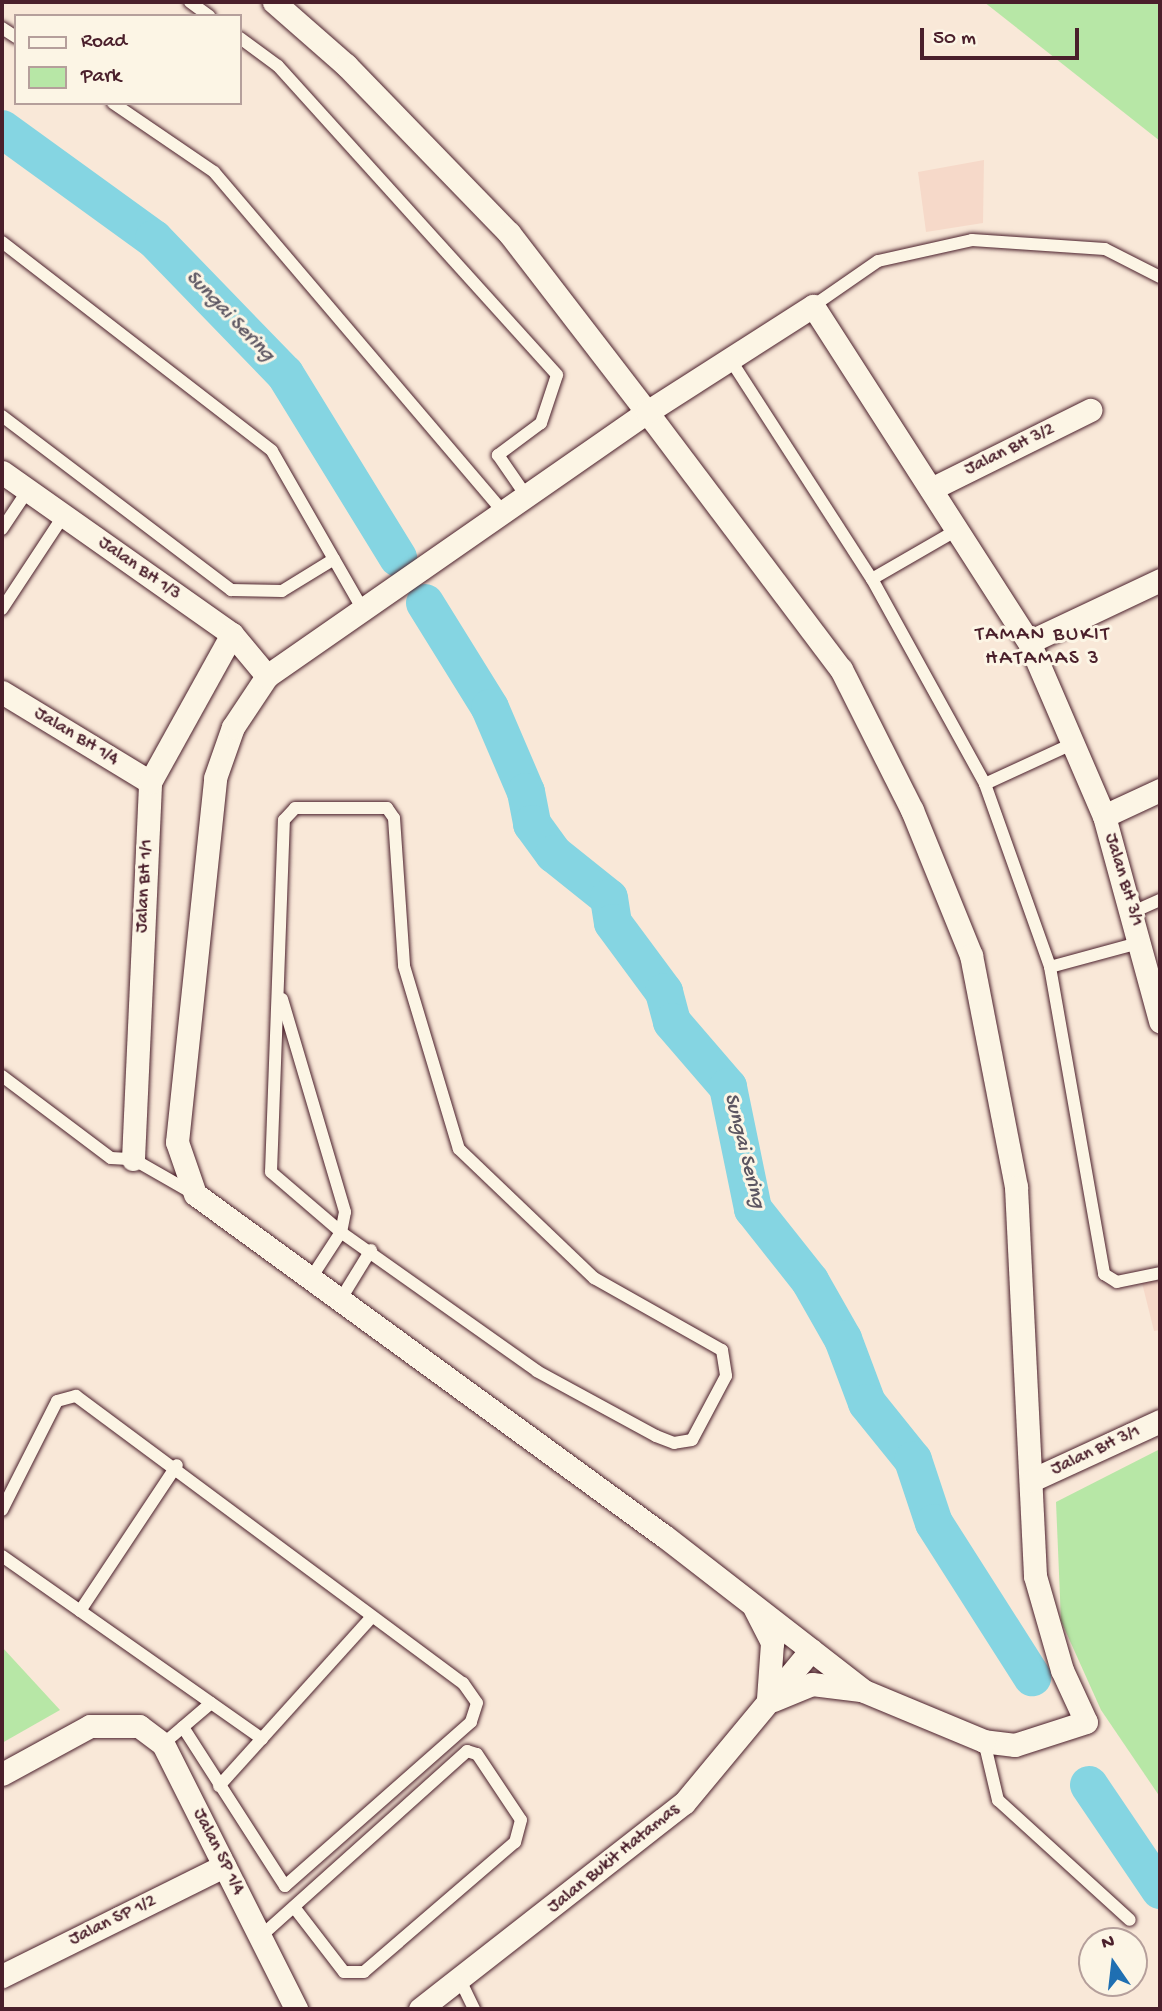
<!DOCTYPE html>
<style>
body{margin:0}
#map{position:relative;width:1162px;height:2011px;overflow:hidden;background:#f9e8d8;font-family:"Gochi Hand",sans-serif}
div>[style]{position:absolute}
.built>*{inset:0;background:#f6d9c9}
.green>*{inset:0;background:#b7e7a6}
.river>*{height:38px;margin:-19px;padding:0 19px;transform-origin:19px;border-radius:19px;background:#85d5e2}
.roads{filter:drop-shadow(0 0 2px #4a1f2b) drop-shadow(0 0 2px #4a1f2b)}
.service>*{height:12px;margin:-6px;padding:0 6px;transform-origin:6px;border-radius:6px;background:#fcf5e5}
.minor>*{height:23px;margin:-11.5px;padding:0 11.5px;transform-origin:11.5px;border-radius:11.5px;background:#fcf5e5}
span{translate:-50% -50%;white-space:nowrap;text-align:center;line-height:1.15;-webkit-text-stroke:6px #fcf5e5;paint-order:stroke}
.street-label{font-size:19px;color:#4a1f2b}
.water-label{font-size:21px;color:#5c5662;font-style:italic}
.neighbourhood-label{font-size:21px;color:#4a1f2b;letter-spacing:2px}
.frame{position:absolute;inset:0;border:4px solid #4a1f2b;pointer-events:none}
.legend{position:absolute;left:14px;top:14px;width:228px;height:91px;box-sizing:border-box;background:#fcf5e5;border:2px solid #b59f9b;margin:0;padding:9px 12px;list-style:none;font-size:21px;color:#4a1f2b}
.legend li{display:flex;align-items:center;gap:14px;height:35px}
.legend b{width:35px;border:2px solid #b59f9b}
.north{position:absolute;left:1078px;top:1927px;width:70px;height:70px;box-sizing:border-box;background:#fcf5e5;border:2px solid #b59f9b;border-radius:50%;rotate:346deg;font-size:19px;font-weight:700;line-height:28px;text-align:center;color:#4a1f2b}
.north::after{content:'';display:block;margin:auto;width:24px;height:32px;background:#1f6fb2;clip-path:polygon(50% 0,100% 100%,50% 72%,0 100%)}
.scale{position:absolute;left:920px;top:28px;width:159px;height:32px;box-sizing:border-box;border:4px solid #4a1f2b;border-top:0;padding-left:9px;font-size:21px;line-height:24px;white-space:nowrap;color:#4a1f2b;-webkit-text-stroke:5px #fcf5e5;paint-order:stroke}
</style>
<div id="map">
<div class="built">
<i style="clip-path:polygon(984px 160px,983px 223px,926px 232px,918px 172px)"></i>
<i style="clip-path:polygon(1160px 1280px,1160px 1330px,1154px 1331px,1142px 1283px)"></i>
</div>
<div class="green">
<i style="clip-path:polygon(984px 2px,1160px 2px,1160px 141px)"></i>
<i style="clip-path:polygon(1160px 1449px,1160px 1797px,1101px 1710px,1061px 1621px,1056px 1502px)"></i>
<i style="clip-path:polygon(2px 1647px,60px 1710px,2px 1743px)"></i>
</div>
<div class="river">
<i style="left:2px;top:129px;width:188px;rotate:35.9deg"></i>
<i style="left:154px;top:239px;width:188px;rotate:45.9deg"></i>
<i style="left:285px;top:374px;width:216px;rotate:58.4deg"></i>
<i style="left:425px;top:603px;width:123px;rotate:58.2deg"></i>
<i style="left:490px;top:708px;width:91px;rotate:66.8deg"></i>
<i style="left:526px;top:792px;width:33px;rotate:79deg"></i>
<i style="left:532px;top:824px;width:37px;rotate:54deg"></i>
<i style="left:554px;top:854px;width:70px;rotate:38.7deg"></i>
<i style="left:609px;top:898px;width:25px;rotate:81deg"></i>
<i style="left:613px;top:923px;width:86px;rotate:53.5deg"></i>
<i style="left:664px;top:992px;width:31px;rotate:75deg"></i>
<i style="left:672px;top:1022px;width:86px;rotate:49.3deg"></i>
<i style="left:728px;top:1087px;width:125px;rotate:78.4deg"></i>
<i style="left:753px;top:1209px;width:92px;rotate:51.6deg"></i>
<i style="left:810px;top:1281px;width:67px;rotate:60.4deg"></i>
<i style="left:843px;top:1339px;width:68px;rotate:69.4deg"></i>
<i style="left:867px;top:1403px;width:73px;rotate:51.1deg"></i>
<i style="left:913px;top:1460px;width:66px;rotate:71.6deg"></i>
<i style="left:934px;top:1523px;width:183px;rotate:57.5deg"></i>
<i style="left:1089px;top:1785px;width:127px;rotate:55.9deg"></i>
</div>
<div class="roads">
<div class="service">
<i style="left:190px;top:2px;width:24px;rotate:36deg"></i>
<i style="left:2px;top:28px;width:17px;rotate:33deg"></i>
<i style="left:240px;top:38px;width:47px;rotate:36.4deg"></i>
<i style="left:278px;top:66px;width:416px;rotate:47.9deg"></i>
<i style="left:557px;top:375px;width:51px;rotate:108.4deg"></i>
<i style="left:541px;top:423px;width:54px;rotate:143.3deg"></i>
<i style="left:498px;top:455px;width:51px;rotate:55.4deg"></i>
<i style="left:113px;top:103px;width:122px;rotate:34.3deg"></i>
<i style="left:214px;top:172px;width:448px;rotate:49.6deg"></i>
<i style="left:2px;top:242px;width:341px;rotate:37.7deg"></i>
<i style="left:272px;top:451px;width:181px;rotate:60.2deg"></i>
<i style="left:813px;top:306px;width:79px;rotate:-34.7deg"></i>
<i style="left:878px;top:261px;width:96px;rotate:-12.6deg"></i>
<i style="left:972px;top:240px;width:133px;rotate:3.9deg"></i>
<i style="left:1105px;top:249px;width:62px;rotate:27deg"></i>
<i style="left:730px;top:359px;width:262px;rotate:57.2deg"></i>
<i style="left:872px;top:579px;width:234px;rotate:61.1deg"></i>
<i style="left:985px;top:784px;width:194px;rotate:70.4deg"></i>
<i style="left:1050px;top:967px;width:312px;rotate:80deg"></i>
<i style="left:1104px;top:1274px;width:15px;rotate:32deg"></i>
<i style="left:1117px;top:1282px;width:44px;rotate:-11.8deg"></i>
<i style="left:2px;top:416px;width:288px;rotate:37.2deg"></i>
<i style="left:231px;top:590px;width:51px;rotate:1.1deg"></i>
<i style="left:282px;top:591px;width:61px;rotate:-31.6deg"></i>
<i style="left:2px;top:529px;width:47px;rotate:-56.3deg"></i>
<i style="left:872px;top:579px;width:98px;rotate:-30deg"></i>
<i style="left:2px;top:609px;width:113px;rotate:-56.6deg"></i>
<i style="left:985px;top:784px;width:98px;rotate:-24.7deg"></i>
<i style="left:295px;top:808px;width:92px"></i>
<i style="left:387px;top:808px;width:12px;rotate:55deg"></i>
<i style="left:394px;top:818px;width:148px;rotate:86.1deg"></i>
<i style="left:404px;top:966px;width:191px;rotate:73.3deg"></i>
<i style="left:459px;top:1149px;width:187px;rotate:43.7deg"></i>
<i style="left:594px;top:1278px;width:147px;rotate:29.4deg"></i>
<i style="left:722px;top:1350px;width:26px;rotate:81deg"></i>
<i style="left:726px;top:1376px;width:72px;rotate:118deg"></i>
<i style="left:692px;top:1440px;width:18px;rotate:171deg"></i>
<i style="left:674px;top:1443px;width:19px;rotate:-159deg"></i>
<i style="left:656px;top:1436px;width:136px;rotate:-151.4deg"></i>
<i style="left:537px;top:1371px;width:240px;rotate:-144.7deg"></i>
<i style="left:341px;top:1232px;width:92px;rotate:-139.4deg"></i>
<i style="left:271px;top:1172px;width:352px;rotate:-87.9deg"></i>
<i style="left:284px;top:820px;width:16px;rotate:-47deg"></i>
<i style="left:1133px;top:912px;width:30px;rotate:-24deg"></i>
<i style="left:1050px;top:967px;width:95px;rotate:-15.2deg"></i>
<i style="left:282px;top:999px;width:222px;rotate:73.5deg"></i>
<i style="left:345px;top:1212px;width:20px;rotate:101deg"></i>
<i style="left:341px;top:1232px;width:59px;rotate:123.1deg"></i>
<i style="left:2px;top:1076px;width:136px;rotate:37deg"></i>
<i style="left:111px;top:1158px;width:22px;rotate:3deg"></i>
<i style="left:133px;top:1159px;width:70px;rotate:29.8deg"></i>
<i style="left:339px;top:1302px;width:61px;rotate:-58.4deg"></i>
<i style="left:2px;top:1510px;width:122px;rotate:-63.2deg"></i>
<i style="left:57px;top:1401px;width:20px;rotate:-15deg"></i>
<i style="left:76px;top:1396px;width:482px;rotate:36.6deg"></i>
<i style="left:463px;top:1683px;width:24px;rotate:55deg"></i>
<i style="left:477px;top:1703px;width:20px;rotate:108deg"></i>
<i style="left:471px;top:1722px;width:248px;rotate:138.6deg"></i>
<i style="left:285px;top:1886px;width:189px;rotate:-122.7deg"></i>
<i style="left:2px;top:1556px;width:318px;rotate:35.1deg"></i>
<i style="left:80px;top:1611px;width:175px;rotate:-56.4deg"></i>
<i style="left:984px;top:1741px;width:61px;rotate:76.7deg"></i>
<i style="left:998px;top:1800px;width:178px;rotate:42.3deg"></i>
<i style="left:163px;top:1744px;width:63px;rotate:-40.5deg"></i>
<i style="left:219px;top:1786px;width:227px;rotate:-47.9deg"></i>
<i style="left:261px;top:1936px;width:277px;rotate:-41.9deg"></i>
<i style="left:467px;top:1751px;width:10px;rotate:17deg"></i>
<i style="left:477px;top:1754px;width:79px;rotate:56.3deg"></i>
<i style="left:521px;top:1820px;width:23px;rotate:105deg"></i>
<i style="left:515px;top:1842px;width:199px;rotate:139.3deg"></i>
<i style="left:364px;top:1972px;width:20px;rotate:180deg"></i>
<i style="left:344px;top:1972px;width:82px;rotate:-127.6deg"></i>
<i style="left:460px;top:1980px;width:32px;rotate:64deg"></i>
</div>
<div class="minor">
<i style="left:274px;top:2px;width:96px;rotate:41.2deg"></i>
<i style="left:346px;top:65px;width:234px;rotate:45.9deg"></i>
<i style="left:509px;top:233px;width:226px;rotate:52.4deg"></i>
<i style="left:647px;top:412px;width:322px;rotate:53deg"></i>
<i style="left:841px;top:669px;width:158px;rotate:63.3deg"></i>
<i style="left:912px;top:810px;width:157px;rotate:67.9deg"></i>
<i style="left:971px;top:955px;width:236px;rotate:79deg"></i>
<i style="left:1016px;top:1187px;width:389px;rotate:87.2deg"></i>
<i style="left:1035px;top:1576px;width:98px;rotate:74deg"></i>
<i style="left:1062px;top:1670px;width:57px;rotate:65.2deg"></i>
<i style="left:1086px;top:1722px;width:75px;rotate:162.1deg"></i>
<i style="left:1015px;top:1745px;width:31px;rotate:-173deg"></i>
<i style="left:984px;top:1741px;width:130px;rotate:-157.4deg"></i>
<i style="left:864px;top:1691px;width:253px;rotate:-142.2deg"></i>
<i style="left:664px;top:1536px;width:580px;rotate:-143.9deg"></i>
<i style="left:195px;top:1194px;width:55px;rotate:-109.1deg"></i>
<i style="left:177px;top:1142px;width:366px;rotate:-84deg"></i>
<i style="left:215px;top:778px;width:54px;rotate:-70.6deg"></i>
<i style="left:233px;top:727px;width:61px;rotate:-56.3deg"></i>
<i style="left:267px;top:676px;width:463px;rotate:-34.8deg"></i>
<i style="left:647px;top:412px;width:197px;rotate:-32.6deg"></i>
<i style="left:813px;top:306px;width:399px;rotate:57.3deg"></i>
<i style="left:1029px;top:642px;width:189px;rotate:66.7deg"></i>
<i style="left:1104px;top:816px;width:213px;rotate:74.7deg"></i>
<i style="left:2px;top:472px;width:281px;rotate:35.2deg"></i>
<i style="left:232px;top:634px;width:55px;rotate:50.2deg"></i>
<i style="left:931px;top:489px;width:178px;rotate:-26.4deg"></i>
<i style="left:1029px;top:642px;width:145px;rotate:-25.3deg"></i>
<i style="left:2px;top:692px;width:173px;rotate:31.3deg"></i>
<i style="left:1104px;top:816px;width:62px;rotate:-24.9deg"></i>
<i style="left:133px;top:1159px;width:377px;rotate:-87.4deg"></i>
<i style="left:150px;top:782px;width:169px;rotate:-61deg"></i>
<i style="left:1032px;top:1480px;width:141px;rotate:-24.7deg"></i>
<i style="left:755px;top:1609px;width:38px;rotate:63deg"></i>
<i style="left:772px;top:1643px;width:56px;rotate:94.1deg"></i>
<i style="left:773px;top:1700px;width:42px;rotate:-22.3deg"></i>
<i style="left:812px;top:1684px;width:49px;rotate:7deg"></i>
<i style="left:2px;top:1774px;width:100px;rotate:-28.6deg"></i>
<i style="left:90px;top:1726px;width:49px"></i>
<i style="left:139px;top:1726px;width:30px;rotate:37deg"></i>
<i style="left:163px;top:1744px;width:297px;rotate:63.3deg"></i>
<i style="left:2px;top:1976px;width:248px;rotate:-26.4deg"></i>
<i style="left:420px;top:2009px;width:335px;rotate:-38deg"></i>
<i style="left:684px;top:1803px;width:199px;rotate:-50.3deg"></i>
</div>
</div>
<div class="street-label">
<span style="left:1010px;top:450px;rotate:-26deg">Jalan BH 3/2</span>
<span style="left:139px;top:569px;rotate:35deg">Jalan BH 1/3</span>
<span style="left:76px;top:737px;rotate:31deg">Jalan BH 1/4</span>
<span style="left:1123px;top:880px;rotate:73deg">Jalan BH 3/1</span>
<span style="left:145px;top:886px;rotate:-87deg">Jalan BH 1/1</span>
<span style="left:1096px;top:1451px;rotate:-25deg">Jalan BH 3/1</span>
<span style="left:218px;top:1852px;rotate:63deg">Jalan SP 1/4</span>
<span style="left:614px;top:1859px;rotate:-39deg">Jalan Bukit Hatamas</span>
<span style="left:113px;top:1921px;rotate:-26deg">Jalan SP 1/2</span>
</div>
<div class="water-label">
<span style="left:229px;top:317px;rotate:46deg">Sungai Sering</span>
<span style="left:743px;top:1151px;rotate:76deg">Sungai Sering</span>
</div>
<div class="neighbourhood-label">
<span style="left:1043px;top:648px">TAMAN BUKIT<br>HATAMAS 3</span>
</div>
<div class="frame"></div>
<ul class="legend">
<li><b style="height:9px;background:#fcf5e5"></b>Road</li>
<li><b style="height:19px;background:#b7e7a6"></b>Park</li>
</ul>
<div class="north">N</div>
<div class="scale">50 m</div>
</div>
